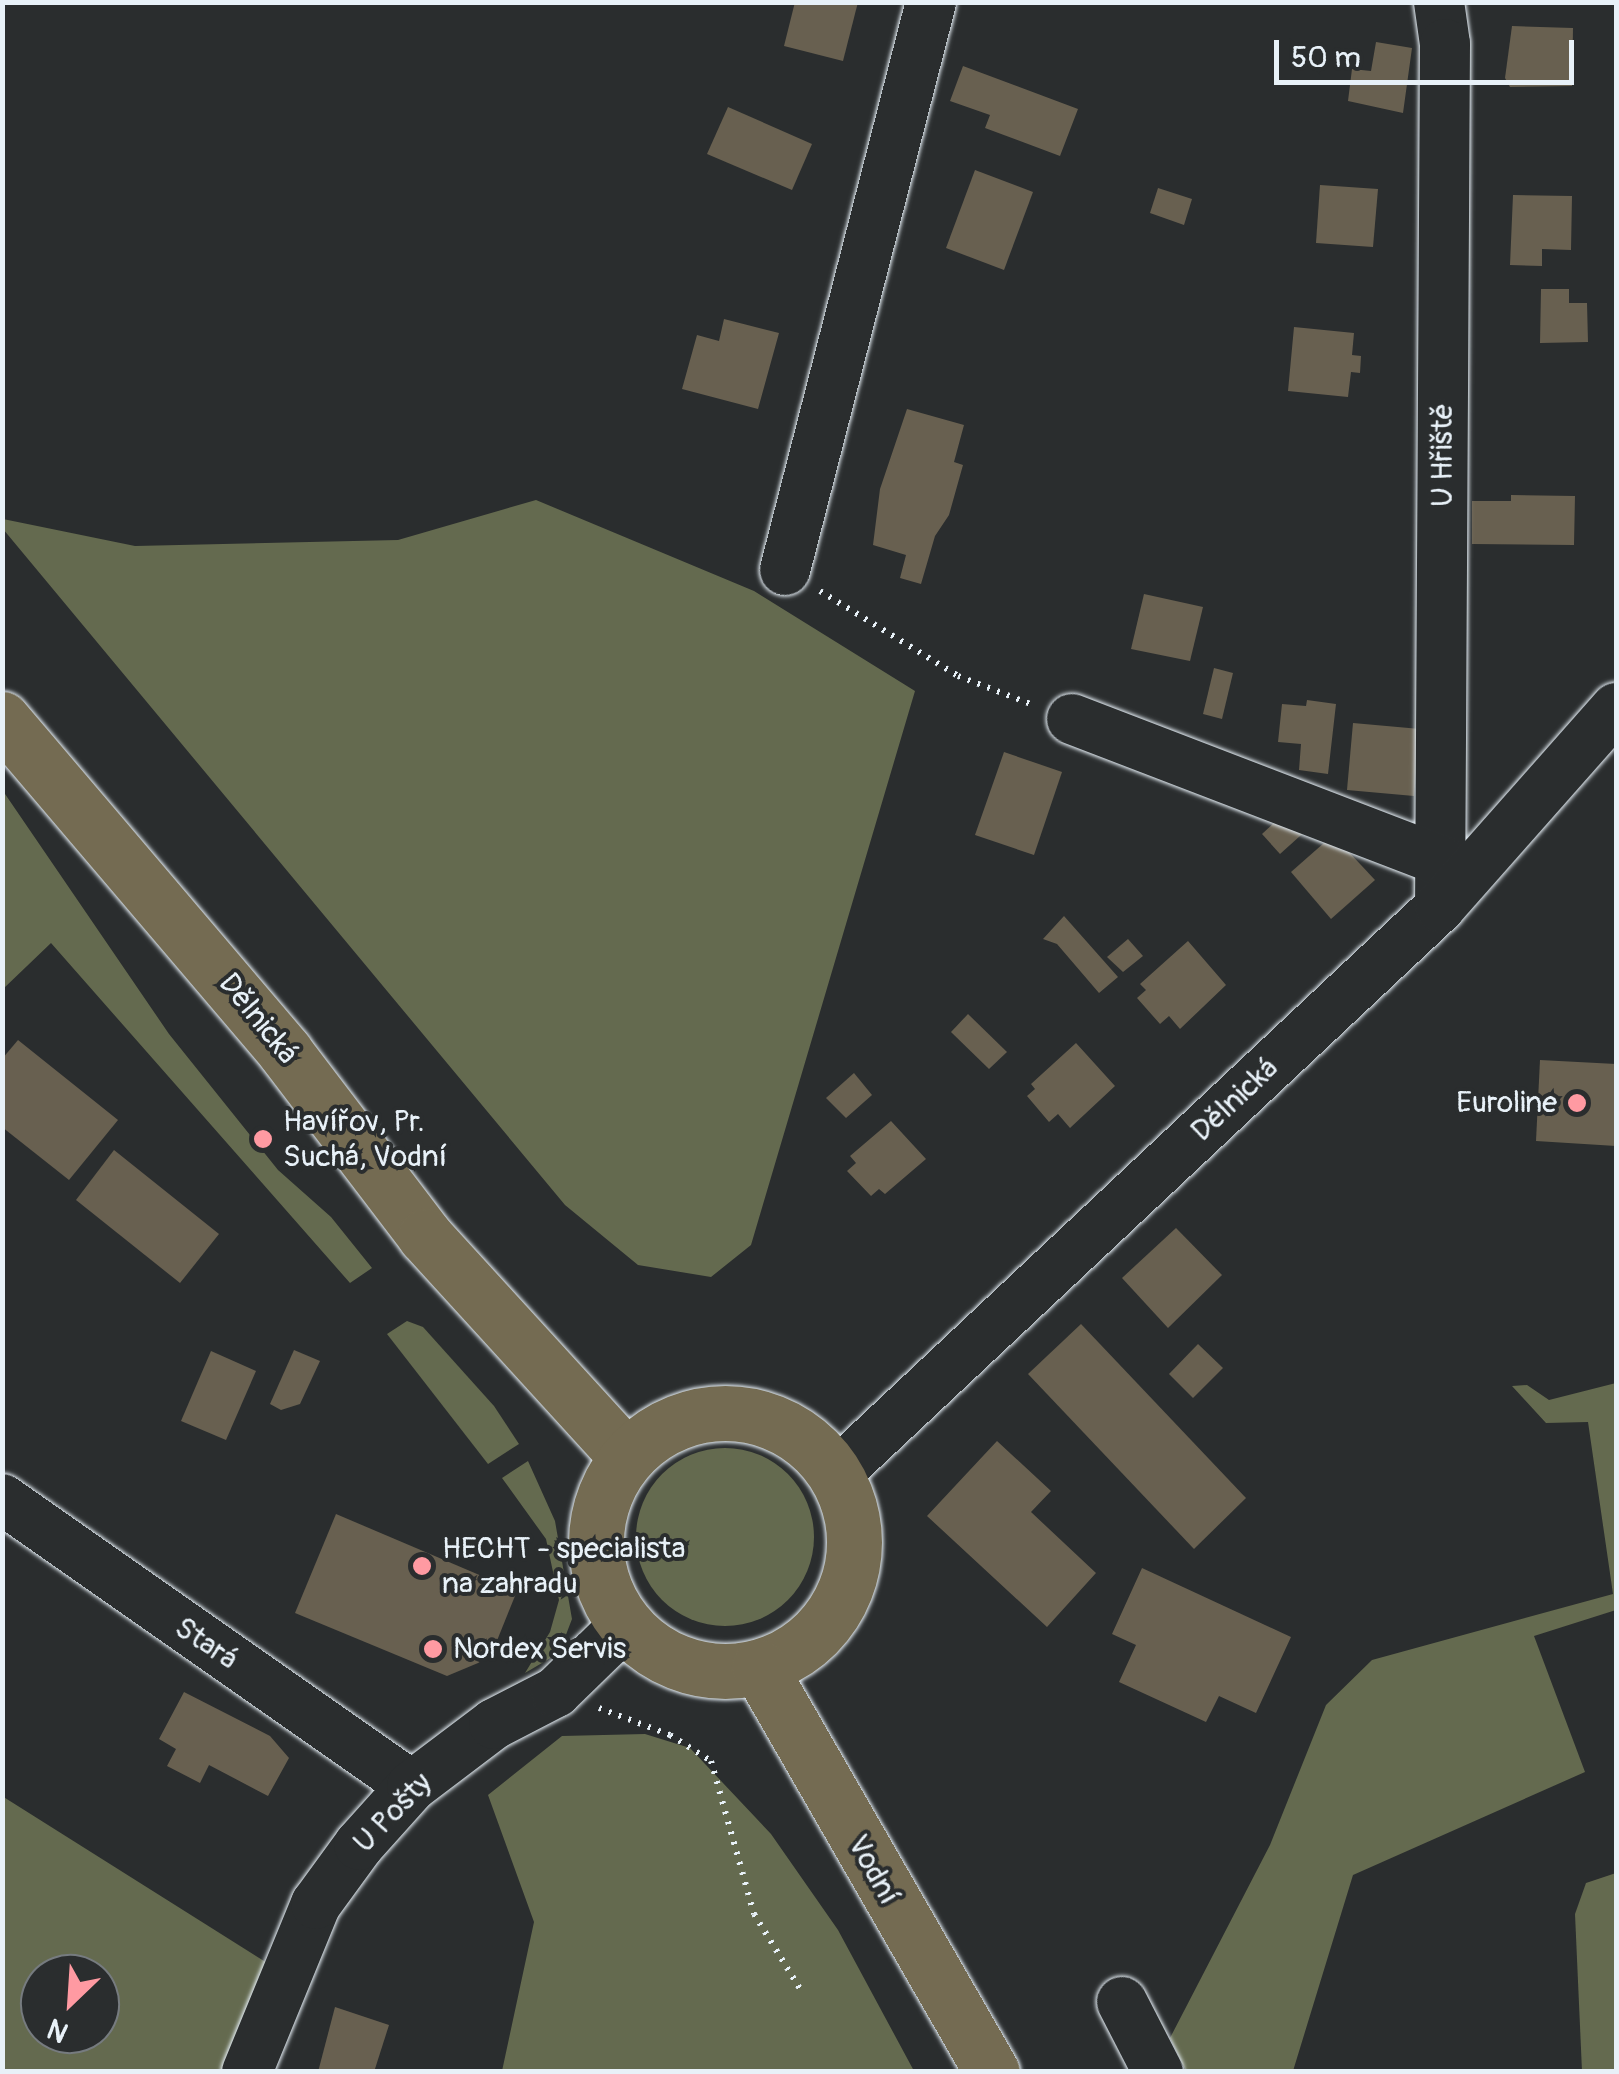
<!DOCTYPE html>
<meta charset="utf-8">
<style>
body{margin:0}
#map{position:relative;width:1619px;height:2074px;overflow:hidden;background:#2a2d2e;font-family:Pangolin,sans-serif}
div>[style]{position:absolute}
.green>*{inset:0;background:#646a4f}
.round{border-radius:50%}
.building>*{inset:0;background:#686050}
.path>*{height:6px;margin-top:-3px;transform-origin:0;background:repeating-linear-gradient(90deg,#e8f1f8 0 2.5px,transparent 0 10.5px)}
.roads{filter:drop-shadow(0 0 2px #e8f1f8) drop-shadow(0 0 2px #e8f1f8)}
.minor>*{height:50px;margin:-25px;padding:0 25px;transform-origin:25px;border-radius:25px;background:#2a2d2e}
.major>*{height:55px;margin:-27.5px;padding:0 27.5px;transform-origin:27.5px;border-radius:27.5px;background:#746b52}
.major>.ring{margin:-27.5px;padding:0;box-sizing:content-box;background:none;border:55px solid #746b52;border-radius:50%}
.dots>*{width:28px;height:28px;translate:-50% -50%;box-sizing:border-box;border:5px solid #2a2d2e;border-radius:50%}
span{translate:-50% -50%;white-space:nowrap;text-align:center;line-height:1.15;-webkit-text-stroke:8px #2a2d2e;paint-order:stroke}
.street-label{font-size:30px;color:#e8f1f8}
.poi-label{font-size:30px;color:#e8f1f8}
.right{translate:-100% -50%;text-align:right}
.left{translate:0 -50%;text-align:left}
.frame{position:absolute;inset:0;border:5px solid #e8f1f8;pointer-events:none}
.north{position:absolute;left:20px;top:1954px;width:100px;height:100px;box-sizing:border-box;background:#2a2d2e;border:2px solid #767b7f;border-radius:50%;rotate:205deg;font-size:28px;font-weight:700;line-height:40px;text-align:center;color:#e8f1f8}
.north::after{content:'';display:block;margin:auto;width:35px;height:45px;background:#ff9aa2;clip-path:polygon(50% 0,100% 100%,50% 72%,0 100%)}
.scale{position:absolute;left:1274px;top:40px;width:300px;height:45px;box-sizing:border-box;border:5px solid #e8f1f8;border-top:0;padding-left:12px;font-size:30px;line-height:35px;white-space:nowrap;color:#e8f1f8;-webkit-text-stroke:8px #2a2d2e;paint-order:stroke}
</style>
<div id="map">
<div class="green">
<i style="clip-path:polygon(536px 500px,754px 591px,915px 691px,751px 1245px,711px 1277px,638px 1265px,565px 1205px,3px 529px,3px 519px,135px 546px,398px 540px)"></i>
<i style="clip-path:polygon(3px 791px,169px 1034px,278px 1170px,331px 1217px,372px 1268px,350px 1283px,51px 943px,3px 989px)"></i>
<i style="clip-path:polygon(407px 1321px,423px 1327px,494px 1406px,519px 1444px,488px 1464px,387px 1334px)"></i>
<i style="clip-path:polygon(1616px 1383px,1616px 1610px,1534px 1636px,1585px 1772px,1353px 1875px,1293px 2071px,1186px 2071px,1170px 2038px,1270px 1845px,1326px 1705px,1372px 1660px,1613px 1594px,1588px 1422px,1546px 1423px,1512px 1386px,1527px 1385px,1549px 1400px)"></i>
<i class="round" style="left:636px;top:1448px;width:178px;height:178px"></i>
<i style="clip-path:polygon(528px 1461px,555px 1521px,572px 1619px,559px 1653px,525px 1673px,550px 1632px,559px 1600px,546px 1539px,502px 1478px)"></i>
<i style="clip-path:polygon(645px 1734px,690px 1748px,771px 1834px,838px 1930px,914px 2071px,502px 2071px,534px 1922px,488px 1795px,562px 1736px)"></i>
<i style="clip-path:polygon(evenodd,2px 1796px,283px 1973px,247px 2071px,3px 2071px,2px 1796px,40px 1974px,100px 1974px,100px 2034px,40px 2034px,40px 1974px)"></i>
<i style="clip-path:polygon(1616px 1873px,1616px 2071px,1582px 2071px,1575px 1914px,1586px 1883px)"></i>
</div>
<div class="building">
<i style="clip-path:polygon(795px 2px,858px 2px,843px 61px,784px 46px)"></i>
<i style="clip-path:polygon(1512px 26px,1573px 28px,1572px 86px,1510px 87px,1505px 78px)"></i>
<i style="clip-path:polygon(1376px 42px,1412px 48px,1403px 113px,1348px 101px,1352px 69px,1371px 71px)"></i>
<i style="clip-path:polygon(963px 66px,1078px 109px,1060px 156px,985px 128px,990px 115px,950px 101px)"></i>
<i style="clip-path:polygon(728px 107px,812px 144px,792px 190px,707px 154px)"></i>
<i style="clip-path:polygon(975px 170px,1033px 192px,1004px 270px,946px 248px)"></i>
<i style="clip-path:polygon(1320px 185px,1378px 189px,1373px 247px,1316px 243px)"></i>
<i style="clip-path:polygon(1158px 188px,1192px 199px,1184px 225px,1150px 213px)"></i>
<i style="clip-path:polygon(1513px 195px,1572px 196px,1571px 250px,1542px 249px,1542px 266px,1510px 265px)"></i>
<i style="clip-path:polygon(1541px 289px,1569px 289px,1569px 303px,1587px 303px,1588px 342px,1540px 343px)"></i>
<i style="clip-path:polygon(724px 319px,779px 333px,758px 409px,682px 389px,697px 335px,719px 341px)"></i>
<i style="clip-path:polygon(1294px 327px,1354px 333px,1352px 355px,1361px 356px,1360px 373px,1351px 372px,1348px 397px,1288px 391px)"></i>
<i style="clip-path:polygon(907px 409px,964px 425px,954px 462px,963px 465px,949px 515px,935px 536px,921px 584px,900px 578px,906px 555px,873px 545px,880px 489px)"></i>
<i style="clip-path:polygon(1511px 495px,1575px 496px,1574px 545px,1472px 544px,1472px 501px,1511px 501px)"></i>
<i style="clip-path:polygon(1144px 594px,1203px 607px,1190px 661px,1131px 649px)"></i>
<i style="clip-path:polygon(1214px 668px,1233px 673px,1222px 719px,1203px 714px)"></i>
<i style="clip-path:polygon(1307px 700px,1336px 704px,1328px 774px,1299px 770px,1301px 744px,1278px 742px,1282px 704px,1306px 706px)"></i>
<i style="clip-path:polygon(1353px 723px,1420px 729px,1414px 796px,1347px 790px)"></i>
<i style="clip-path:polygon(1004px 752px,1062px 772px,1034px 855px,975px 835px)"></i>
<i style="clip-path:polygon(1291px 807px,1310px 827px,1280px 854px,1262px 834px)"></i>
<i style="clip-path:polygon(1333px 835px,1375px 880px,1331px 919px,1291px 872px)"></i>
<i style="clip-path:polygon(1064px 916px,1118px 977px,1099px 993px,1057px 944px,1043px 939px)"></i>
<i style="clip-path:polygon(1128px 939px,1143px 956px,1123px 972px,1107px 957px)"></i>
<i style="clip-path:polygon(1188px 941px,1226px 985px,1180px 1029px,1169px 1016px,1160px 1024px,1137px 998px,1146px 990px,1140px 984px)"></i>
<i style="clip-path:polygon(968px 1014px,1007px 1052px,989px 1069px,951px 1032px)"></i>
<i style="clip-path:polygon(18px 1040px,118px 1120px,69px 1180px,2px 1127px,2px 1059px)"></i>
<i style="clip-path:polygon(1076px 1043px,1115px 1086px,1070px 1128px,1058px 1114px,1049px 1122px,1027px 1096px,1035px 1089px,1031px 1084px)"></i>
<i style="clip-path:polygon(1540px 1060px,1616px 1064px,1616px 1146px,1536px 1141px)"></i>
<i style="clip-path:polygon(854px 1073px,872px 1095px,846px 1118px,826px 1098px)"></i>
<i style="clip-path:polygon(891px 1121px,926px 1159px,885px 1194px,879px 1189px,871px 1196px,847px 1171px,856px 1163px,850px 1156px)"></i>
<i style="clip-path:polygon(114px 1150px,219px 1234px,180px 1283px,76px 1200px)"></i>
<i style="clip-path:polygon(1176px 1228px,1222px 1275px,1168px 1328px,1122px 1278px)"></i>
<i style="clip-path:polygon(1081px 1324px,1246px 1498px,1194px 1549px,1028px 1374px)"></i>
<i style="clip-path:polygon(1198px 1344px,1223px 1368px,1193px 1398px,1169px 1374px)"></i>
<i style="clip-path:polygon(294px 1350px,320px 1361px,300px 1404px,281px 1410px,270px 1404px)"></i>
<i style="clip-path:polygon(211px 1351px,256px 1371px,226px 1440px,181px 1421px)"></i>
<i style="clip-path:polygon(997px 1441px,1051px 1491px,1031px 1512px,1096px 1573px,1047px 1627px,927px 1516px)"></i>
<i style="clip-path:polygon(336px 1514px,517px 1591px,490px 1658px,447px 1676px,295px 1613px)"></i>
<i style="clip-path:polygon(1142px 1568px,1291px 1637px,1256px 1713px,1219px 1696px,1206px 1722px,1119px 1682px,1136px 1645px,1112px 1634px)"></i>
<i style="clip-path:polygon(184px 1692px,270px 1736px,289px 1758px,268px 1796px,209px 1765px,200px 1783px,167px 1766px,176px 1749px,159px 1739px)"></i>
<i style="clip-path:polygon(335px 2007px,389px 2025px,374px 2072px,318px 2072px)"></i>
</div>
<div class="path">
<i style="left:820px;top:591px;width:162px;rotate:31.6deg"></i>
<i style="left:958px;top:676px;width:80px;rotate:21.1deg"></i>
<i style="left:599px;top:1708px;width:76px;rotate:20.8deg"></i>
<i style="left:670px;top:1735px;width:49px;rotate:32.4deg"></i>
<i style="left:711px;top:1761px;width:159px;rotate:74.3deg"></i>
<i style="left:754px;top:1914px;width:92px;rotate:58.4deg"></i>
</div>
<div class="roads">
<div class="minor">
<i style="left:1439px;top:2px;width:42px;rotate:81.9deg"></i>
<i style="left:1445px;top:44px;width:863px;rotate:90.33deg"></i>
<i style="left:785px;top:570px;width:586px;rotate:-75.58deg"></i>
<i style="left:1072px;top:719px;width:395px;rotate:21deg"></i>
<i style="left:835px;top:1475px;width:830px;rotate:-43.19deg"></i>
<i style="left:1440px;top:907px;width:266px;rotate:-48.5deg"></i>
<i style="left:2px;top:1499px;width:500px;rotate:34.99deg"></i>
<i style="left:1122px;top:2002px;width:79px;rotate:62.8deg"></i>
<i style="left:247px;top:2072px;width:182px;rotate:-67.7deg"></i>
<i style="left:316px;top:1904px;width:73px;rotate:-53.9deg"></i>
<i style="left:359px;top:1845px;width:79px;rotate:-48.1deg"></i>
<i style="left:412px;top:1786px;width:103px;rotate:-37.1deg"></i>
<i style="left:494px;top:1724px;width:70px;rotate:-27.3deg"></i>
<i style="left:556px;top:1692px;width:96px;rotate:-44.2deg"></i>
</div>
<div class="major">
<i style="left:2px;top:719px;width:437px;rotate:49.6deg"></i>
<i style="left:285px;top:1052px;width:231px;rotate:52.7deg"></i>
<i style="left:425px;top:1236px;width:299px;rotate:47.6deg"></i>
<i class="ring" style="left:596px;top:1413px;width:203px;height:203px"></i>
<i style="left:759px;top:1667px;width:467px;rotate:60.1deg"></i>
</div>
</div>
<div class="dots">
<i style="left:1577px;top:1103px;background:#ff9aa2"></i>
<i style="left:263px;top:1139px;background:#ff9aa2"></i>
<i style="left:422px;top:1566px;background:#ff9aa2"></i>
<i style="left:433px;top:1649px;background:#ff9aa2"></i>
</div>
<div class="street-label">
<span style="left:1443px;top:455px;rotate:-90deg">U Hřiště</span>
<span style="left:258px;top:1019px;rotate:51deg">Dělnická</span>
<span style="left:1235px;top:1100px;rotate:-43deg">Dělnická</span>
<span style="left:206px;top:1644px;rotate:34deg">Stará</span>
<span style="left:393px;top:1813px;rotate:-46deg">U Pošty</span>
<span style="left:873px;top:1870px;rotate:61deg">Vodní</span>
</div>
<div class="poi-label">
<span class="right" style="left:1557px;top:1103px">Euroline</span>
<span class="left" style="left:283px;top:1139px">Havířov, Pr.<br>Suchá, Vodní</span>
<span class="left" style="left:442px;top:1566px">HECHT - specialista<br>na zahradu</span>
<span class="left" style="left:453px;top:1649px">Nordex Servis</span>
</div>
<div class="frame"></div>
<div class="north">N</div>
<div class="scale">50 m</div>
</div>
